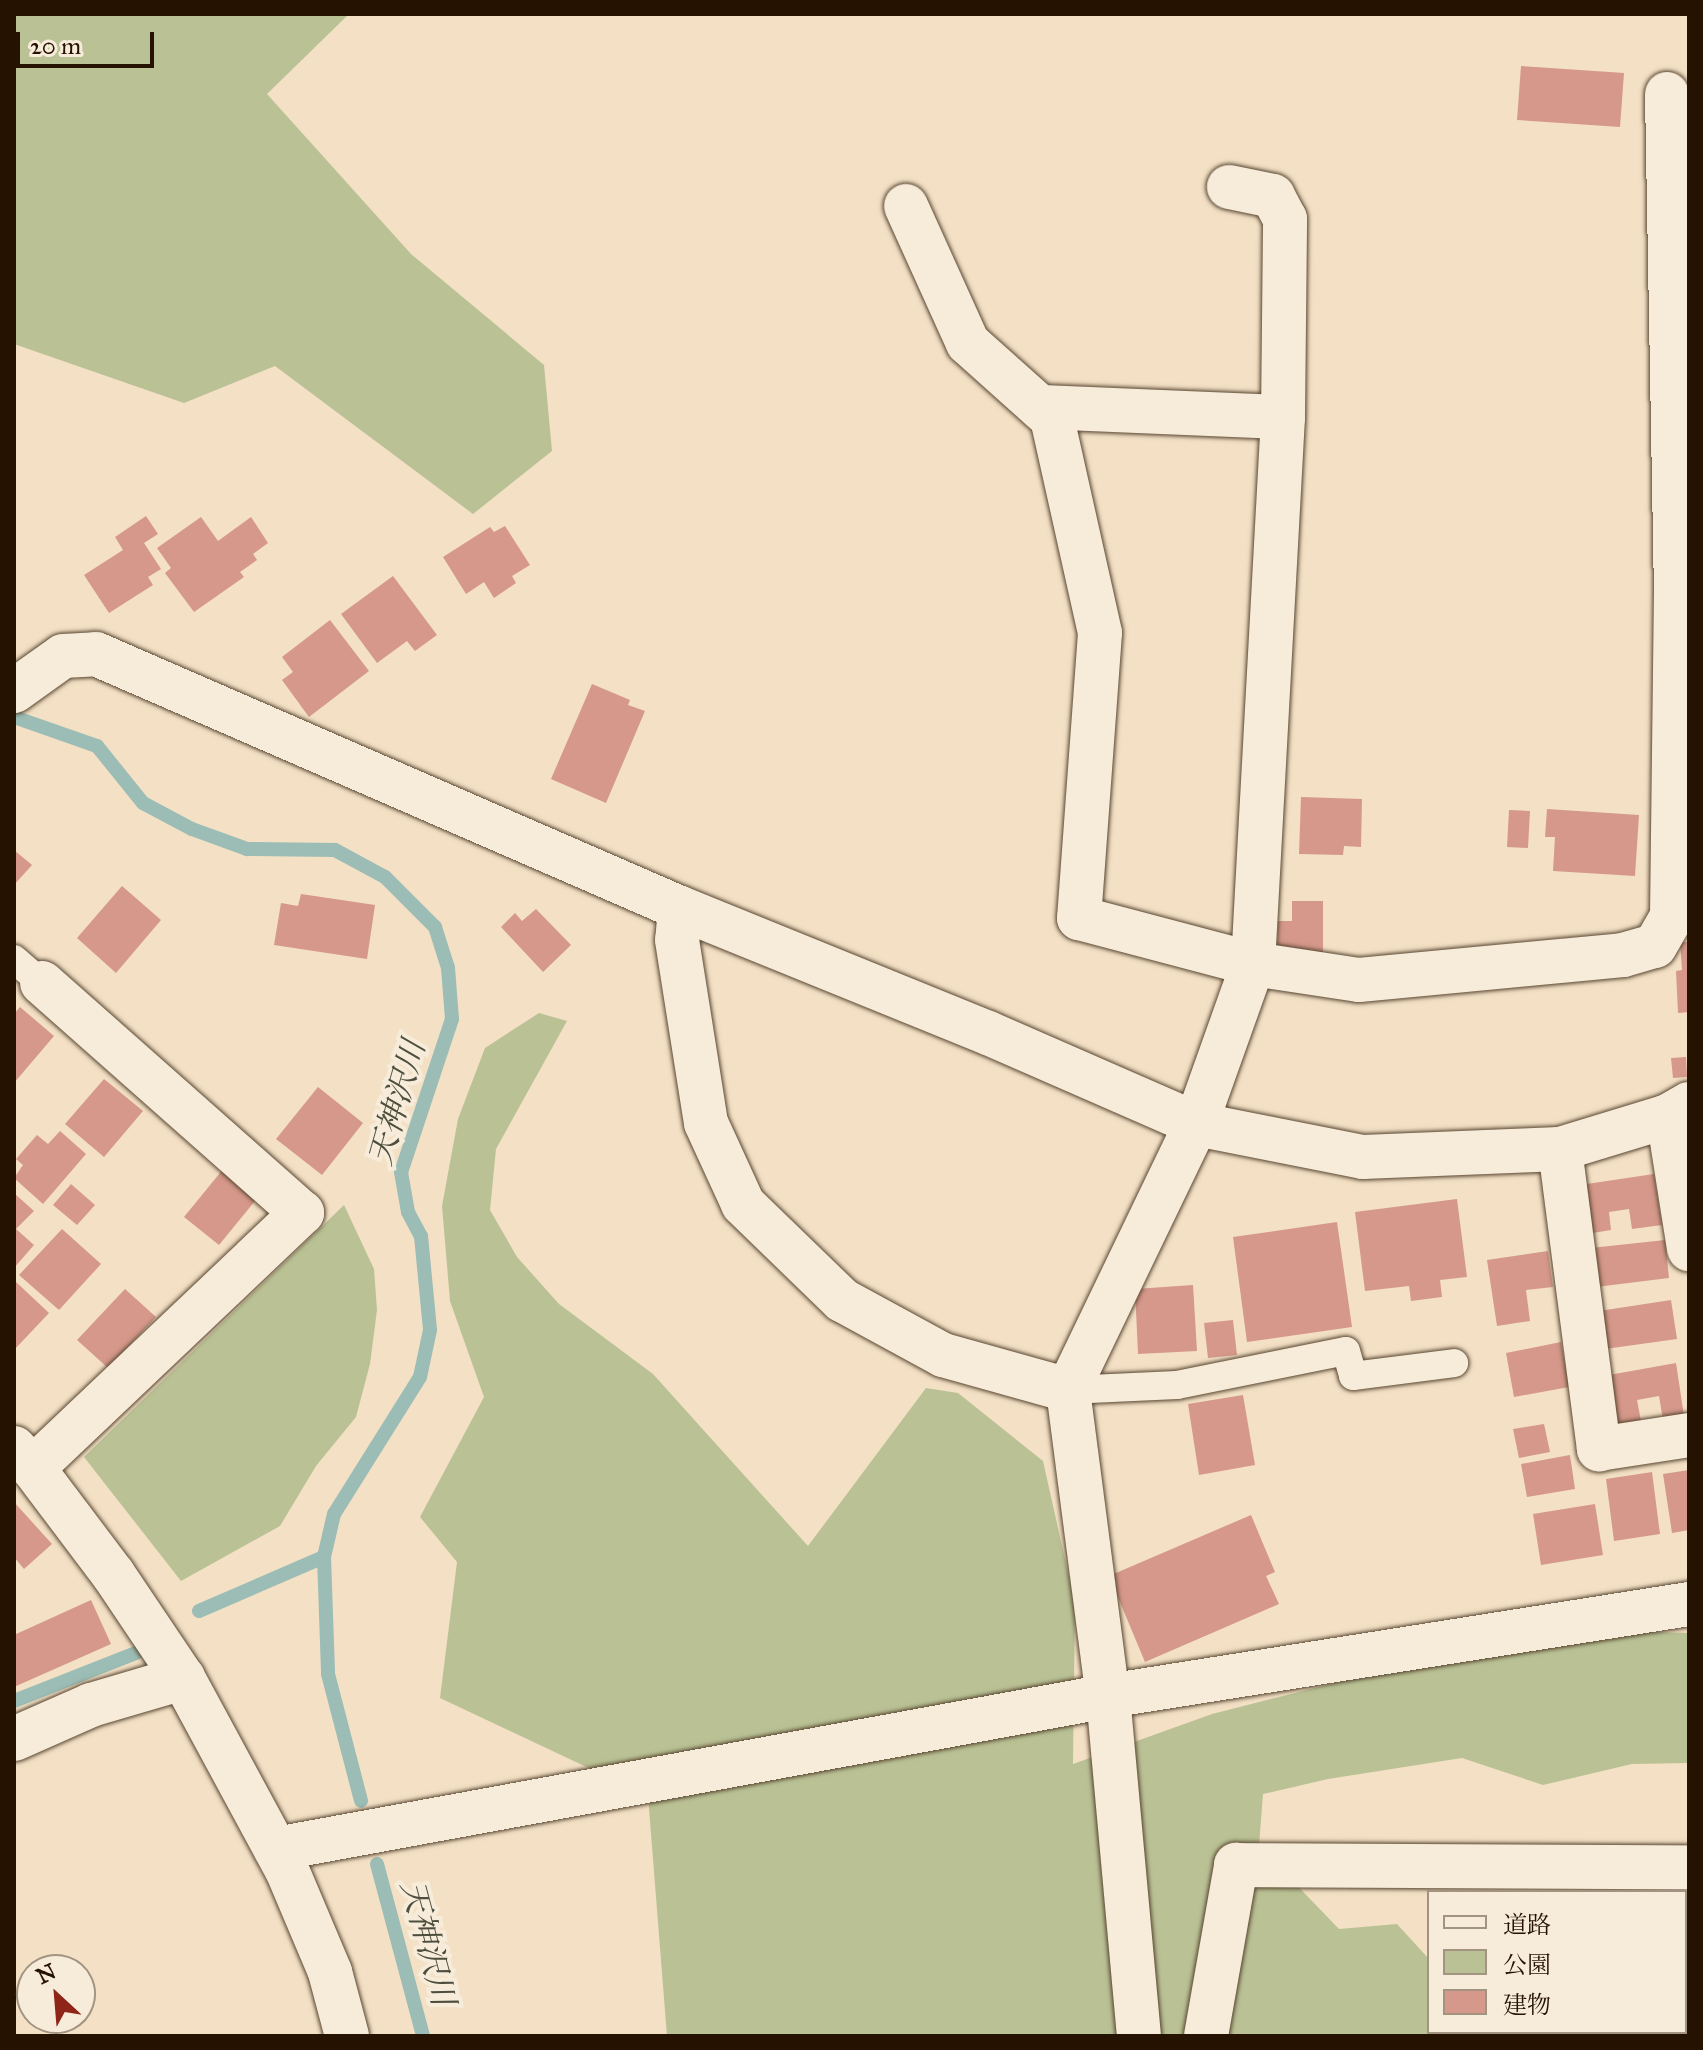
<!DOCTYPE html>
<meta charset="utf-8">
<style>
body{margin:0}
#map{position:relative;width:1703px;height:2050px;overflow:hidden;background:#f3e0c5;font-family:"IM FELL Great Primer","Noto Serif JP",serif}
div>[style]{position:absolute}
.green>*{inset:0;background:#bac295}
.stream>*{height:14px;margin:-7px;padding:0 7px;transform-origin:7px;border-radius:7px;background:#9bbdb5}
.building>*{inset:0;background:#d5988a}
.roads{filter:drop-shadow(0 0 2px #584631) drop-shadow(0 0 2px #584631)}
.lane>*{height:28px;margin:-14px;padding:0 14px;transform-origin:14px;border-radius:14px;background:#f7ebd9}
.street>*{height:44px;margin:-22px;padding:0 22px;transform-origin:22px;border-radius:22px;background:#f7ebd9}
.secondary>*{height:44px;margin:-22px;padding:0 22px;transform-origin:22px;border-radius:22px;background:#f7ebd9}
span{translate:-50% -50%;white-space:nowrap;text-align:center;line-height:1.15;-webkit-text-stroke:8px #f7ebd9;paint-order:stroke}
.water-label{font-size:32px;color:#4e4e3f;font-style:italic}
.frame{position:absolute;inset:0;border:16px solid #251200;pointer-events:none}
.legend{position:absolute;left:1427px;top:1890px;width:260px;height:144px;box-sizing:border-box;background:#f7ebd9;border:2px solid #a39482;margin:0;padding:10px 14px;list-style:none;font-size:24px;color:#251200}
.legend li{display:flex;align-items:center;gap:16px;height:40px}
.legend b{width:40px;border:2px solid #a39482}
.north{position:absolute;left:16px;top:1954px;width:80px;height:80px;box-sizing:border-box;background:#f7ebd9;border:2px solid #a39482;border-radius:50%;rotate:334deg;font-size:22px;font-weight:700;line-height:32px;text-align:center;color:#251200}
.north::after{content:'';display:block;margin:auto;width:28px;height:36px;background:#8f2418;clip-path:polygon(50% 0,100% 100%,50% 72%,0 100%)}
.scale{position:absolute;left:16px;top:32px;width:138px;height:36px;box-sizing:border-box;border:4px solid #251200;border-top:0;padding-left:10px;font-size:24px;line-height:28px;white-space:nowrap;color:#251200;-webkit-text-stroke:6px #f7ebd9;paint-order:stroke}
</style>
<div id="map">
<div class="green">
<i style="clip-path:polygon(14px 14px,349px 14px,267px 94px,411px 254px,544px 365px,552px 451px,473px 514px,275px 366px,184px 403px,14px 344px)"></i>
<i style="clip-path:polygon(539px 1013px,567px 1021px,496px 1149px,490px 1210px,517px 1257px,559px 1304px,653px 1374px,808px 1546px,926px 1388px,958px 1393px,1043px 1461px,1075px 1604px,1073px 1764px,1212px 1714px,1410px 1664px,1651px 1632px,1689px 1633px,1689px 1763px,1632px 1764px,1543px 1785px,1462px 1758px,1328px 1779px,1263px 1794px,1259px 1846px,1339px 1929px,1397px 1924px,1429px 1959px,1429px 2032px,1497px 2032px,1501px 2036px,667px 2036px,648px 1796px,440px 1698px,457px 1562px,420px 1517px,484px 1397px,450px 1301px,442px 1206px,458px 1119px,485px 1048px)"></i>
<i style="clip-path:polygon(344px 1205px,374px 1269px,377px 1310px,370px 1364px,356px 1417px,316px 1466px,280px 1526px,181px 1581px,84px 1457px)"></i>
</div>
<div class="stream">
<i style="left:14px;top:717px;width:88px;rotate:19.3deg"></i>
<i style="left:97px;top:746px;width:73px;rotate:51.1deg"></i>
<i style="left:143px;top:803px;width:55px;rotate:28deg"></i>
<i style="left:192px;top:829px;width:59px;rotate:20deg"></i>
<i style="left:247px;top:849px;width:88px;rotate:0.7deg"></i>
<i style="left:335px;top:850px;width:57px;rotate:28.4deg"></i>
<i style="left:385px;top:877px;width:71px;rotate:45deg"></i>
<i style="left:435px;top:927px;width:43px;rotate:72.4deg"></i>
<i style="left:448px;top:968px;width:51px;rotate:85.5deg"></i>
<i style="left:452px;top:1019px;width:161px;rotate:108.4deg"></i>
<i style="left:401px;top:1172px;width:41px;rotate:80.1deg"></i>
<i style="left:408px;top:1212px;width:27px;rotate:62deg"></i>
<i style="left:421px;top:1236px;width:94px;rotate:84.5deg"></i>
<i style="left:430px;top:1330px;width:48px;rotate:102deg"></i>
<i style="left:420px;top:1377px;width:162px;rotate:122.1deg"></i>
<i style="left:334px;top:1514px;width:44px;rotate:103.1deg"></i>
<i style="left:324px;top:1557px;width:117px;rotate:88deg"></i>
<i style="left:328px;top:1674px;width:131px;rotate:75.4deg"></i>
<i style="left:199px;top:1611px;width:136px;rotate:-23.4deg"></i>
<i style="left:14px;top:1701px;width:131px;rotate:-21.5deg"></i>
<i style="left:377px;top:1864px;width:178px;rotate:75deg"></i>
</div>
<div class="building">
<i style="clip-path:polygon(1521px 66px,1624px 73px,1620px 127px,1517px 120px)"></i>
<i style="clip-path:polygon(146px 516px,158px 534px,144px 543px,161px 569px,148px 577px,153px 585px,109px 613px,84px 575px,123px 550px,115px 537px)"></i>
<i style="clip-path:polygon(201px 517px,218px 541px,251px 517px,268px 543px,253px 554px,257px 560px,240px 572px,244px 577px,194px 612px,165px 573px,171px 568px,157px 548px)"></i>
<i style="clip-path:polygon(505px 526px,530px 565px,512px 576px,516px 583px,494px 598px,484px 582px,466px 594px,443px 557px,490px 527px,494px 532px)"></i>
<i style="clip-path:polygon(393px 576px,437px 635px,415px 651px,407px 641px,377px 663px,341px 614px)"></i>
<i style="clip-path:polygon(330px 620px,369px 671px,309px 717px,282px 680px,293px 672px,282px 657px)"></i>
<i style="clip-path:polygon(592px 684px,630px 700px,628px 705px,645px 711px,606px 803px,551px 779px)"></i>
<i style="clip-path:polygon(1301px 797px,1362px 799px,1361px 847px,1344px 846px,1343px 855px,1299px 854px)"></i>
<i style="clip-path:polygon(1547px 809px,1639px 815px,1635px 876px,1553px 871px,1555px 837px,1545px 837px)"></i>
<i style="clip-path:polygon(1509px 810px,1530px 811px,1528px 848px,1507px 847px)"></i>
<i style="clip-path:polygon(14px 850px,32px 865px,14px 885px)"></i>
<i style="clip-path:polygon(122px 886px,161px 920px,116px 973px,77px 938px)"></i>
<i style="clip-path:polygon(301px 894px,375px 905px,367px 959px,274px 945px,281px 903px,298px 906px)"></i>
<i style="clip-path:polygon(1292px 901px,1323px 901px,1323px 959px,1277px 959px,1278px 921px,1292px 921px)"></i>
<i style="clip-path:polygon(536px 909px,571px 945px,543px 972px,501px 927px,515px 913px,522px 921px)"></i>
<i style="clip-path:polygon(1680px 942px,1689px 942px,1689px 1012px,1678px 1013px,1676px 971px,1682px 970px)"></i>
<i style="clip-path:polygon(20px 1007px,54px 1036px,14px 1083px,14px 1014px)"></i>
<i style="clip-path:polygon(1686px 1057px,1687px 1077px,1673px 1078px,1671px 1058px)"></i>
<i style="clip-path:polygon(104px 1079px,143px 1111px,104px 1157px,65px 1124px)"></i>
<i style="clip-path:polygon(318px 1087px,363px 1123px,322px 1175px,276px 1139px)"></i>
<i style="clip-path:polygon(60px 1131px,86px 1154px,43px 1204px,14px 1178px,23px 1165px,16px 1159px,37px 1135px,48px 1144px)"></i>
<i style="clip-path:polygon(224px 1168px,259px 1196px,219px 1245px,184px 1217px)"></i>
<i style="clip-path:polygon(1654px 1174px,1662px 1225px,1632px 1229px,1629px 1209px,1609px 1212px,1611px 1230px,1587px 1234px,1580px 1185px)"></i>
<i style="clip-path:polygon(71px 1184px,95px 1205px,77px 1225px,53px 1205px)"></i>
<i style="clip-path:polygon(14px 1193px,34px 1211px,16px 1229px,34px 1245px,14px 1268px)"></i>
<i style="clip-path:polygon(1457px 1199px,1467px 1277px,1440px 1280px,1442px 1297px,1411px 1301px,1409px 1286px,1365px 1291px,1355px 1212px)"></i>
<i style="clip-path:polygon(1337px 1222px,1352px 1327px,1247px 1342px,1233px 1237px)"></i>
<i style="clip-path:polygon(62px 1229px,101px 1264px,59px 1310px,19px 1275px)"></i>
<i style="clip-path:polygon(1665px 1240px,1669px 1278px,1596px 1287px,1591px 1248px)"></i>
<i style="clip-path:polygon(1548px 1251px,1553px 1287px,1526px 1290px,1530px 1321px,1497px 1326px,1487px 1260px)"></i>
<i style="clip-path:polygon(15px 1281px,49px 1313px,14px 1350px,14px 1282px)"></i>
<i style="clip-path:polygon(1193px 1285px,1197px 1351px,1138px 1354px,1135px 1289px)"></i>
<i style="clip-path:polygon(125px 1289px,156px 1317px,108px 1368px,77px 1340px)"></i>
<i style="clip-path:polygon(1671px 1300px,1677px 1339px,1605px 1349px,1599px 1311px)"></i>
<i style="clip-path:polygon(1233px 1320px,1237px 1355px,1208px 1358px,1204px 1323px)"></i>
<i style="clip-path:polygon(1561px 1342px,1569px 1387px,1514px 1397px,1506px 1353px)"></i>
<i style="clip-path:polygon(1676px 1363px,1684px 1416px,1663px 1420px,1659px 1396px,1637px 1400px,1641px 1421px,1618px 1425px,1609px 1375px)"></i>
<i style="clip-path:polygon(1243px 1395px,1255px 1465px,1199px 1475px,1188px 1404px)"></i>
<i style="clip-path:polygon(1544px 1424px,1550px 1452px,1519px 1458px,1513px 1429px)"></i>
<i style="clip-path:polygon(1570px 1455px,1575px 1489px,1527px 1497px,1521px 1464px)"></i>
<i style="clip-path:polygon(1689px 1470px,1689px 1530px,1672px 1533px,1663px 1474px)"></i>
<i style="clip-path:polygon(1652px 1472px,1660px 1534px,1614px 1541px,1606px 1479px)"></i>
<i style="clip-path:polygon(14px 1502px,52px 1544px,24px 1569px,14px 1557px)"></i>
<i style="clip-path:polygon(1595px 1504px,1603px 1555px,1541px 1565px,1533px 1514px)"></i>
<i style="clip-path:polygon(1251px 1515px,1275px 1572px,1266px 1576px,1279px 1604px,1145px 1662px,1109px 1576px)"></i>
<i style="clip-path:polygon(91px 1600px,111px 1644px,14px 1687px,14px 1635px)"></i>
<i style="clip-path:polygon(1543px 2032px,1605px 2032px,1601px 2036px,1538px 2036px)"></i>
</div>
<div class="roads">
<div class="lane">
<i style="left:14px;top:959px;width:37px;rotate:41deg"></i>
<i style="left:1068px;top:1390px;width:109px;rotate:-2.6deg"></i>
<i style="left:1177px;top:1385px;width:172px;rotate:-11.4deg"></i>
<i style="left:1346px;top:1351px;width:26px;rotate:74deg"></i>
<i style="left:1353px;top:1376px;width:102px;rotate:-7.3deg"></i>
</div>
<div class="street">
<i style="left:1667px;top:94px;width:500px;rotate:88.97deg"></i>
<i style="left:906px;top:206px;width:150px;rotate:65.7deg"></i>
<i style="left:968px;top:343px;width:113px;rotate:41.8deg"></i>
<i style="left:1052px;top:418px;width:220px;rotate:77.4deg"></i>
<i style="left:1100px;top:633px;width:286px;rotate:94.2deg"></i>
<i style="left:1079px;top:918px;width:180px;rotate:14.8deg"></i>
<i style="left:1253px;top:964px;width:107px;rotate:8.6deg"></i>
<i style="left:1359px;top:980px;width:265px;rotate:-5.4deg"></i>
<i style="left:1623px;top:955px;width:33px;rotate:-16deg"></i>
<i style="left:1655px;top:946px;width:34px;rotate:-60deg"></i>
<i style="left:1672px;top:916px;width:322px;rotate:-89.3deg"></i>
<i style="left:1676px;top:594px;width:13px"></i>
<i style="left:1040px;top:407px;width:243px;rotate:2.4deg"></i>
<i style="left:680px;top:908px;width:32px;rotate:95deg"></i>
<i style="left:677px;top:940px;width:185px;rotate:81deg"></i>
<i style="left:706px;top:1123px;width:89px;rotate:65.4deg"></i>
<i style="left:743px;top:1204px;width:138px;rotate:44.1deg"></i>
<i style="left:842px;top:1300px;width:115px;rotate:28.6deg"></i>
<i style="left:943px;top:1355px;width:130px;rotate:15.6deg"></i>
<i style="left:1068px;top:1390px;width:309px;rotate:82.6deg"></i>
<i style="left:1108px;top:1696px;width:341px;rotate:84.8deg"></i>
<i style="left:1668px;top:1116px;width:135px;rotate:81deg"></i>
<i style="left:1560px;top:1149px;width:303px;rotate:82.6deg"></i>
<i style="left:1599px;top:1449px;width:91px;rotate:-8.8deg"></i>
<i style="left:1068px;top:1390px;width:295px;rotate:-64.3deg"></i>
<i style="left:1196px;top:1124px;width:170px;rotate:-70.4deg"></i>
<i style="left:1253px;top:964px;width:548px;rotate:-86.86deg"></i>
<i style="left:1283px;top:417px;width:198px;rotate:-89.4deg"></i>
<i style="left:1285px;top:219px;width:26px;rotate:-118deg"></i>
<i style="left:1273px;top:196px;width:45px;rotate:-168.4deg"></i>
<i style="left:33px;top:1468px;width:371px;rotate:-43.5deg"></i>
<i style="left:302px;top:1213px;width:347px;rotate:-138.5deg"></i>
<i style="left:14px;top:1739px;width:84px;rotate:-23.8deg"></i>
<i style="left:91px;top:1705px;width:96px;rotate:-16.4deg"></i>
<i style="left:1679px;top:2032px;width:5px;rotate:53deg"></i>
<i style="left:1206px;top:2036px;width:174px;rotate:-80deg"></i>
<i style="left:1236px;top:1865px;width:453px;rotate:0.3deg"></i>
</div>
<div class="secondary">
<i style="left:14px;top:691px;width:60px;rotate:-35.5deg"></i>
<i style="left:63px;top:656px;width:33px;rotate:-3deg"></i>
<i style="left:96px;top:654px;width:637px;rotate:23.51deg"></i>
<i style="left:680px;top:908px;width:332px;rotate:22.1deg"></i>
<i style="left:988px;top:1033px;width:227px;rotate:23.6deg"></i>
<i style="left:1196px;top:1124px;width:170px;rotate:11.2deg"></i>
<i style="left:1363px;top:1157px;width:197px;rotate:-2.3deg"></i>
<i style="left:1560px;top:1149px;width:113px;rotate:-17deg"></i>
<i style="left:1668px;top:1116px;width:24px;rotate:-30deg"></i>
<i style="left:14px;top:1448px;width:28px;rotate:46deg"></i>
<i style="left:33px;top:1468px;width:133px;rotate:53deg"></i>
<i style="left:113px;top:1574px;width:125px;rotate:56.1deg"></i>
<i style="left:183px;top:1678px;width:218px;rotate:61.6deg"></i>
<i style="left:287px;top:1870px;width:111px;rotate:67.1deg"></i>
<i style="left:330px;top:1972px;width:66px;rotate:75.1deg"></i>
<i style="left:276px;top:1849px;width:846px;rotate:-10.42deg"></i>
<i style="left:1108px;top:1696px;width:588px;rotate:-9deg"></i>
</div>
</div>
<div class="water-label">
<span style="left:398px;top:1103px;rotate:-74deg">天神沢川</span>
<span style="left:427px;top:1943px;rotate:75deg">天神沢川</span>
</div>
<div class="frame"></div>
<ul class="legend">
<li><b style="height:10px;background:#f7ebd9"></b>道路</li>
<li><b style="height:22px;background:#bac295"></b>公園</li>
<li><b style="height:22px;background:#d5988a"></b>建物</li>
</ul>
<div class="north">N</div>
<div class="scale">20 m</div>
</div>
